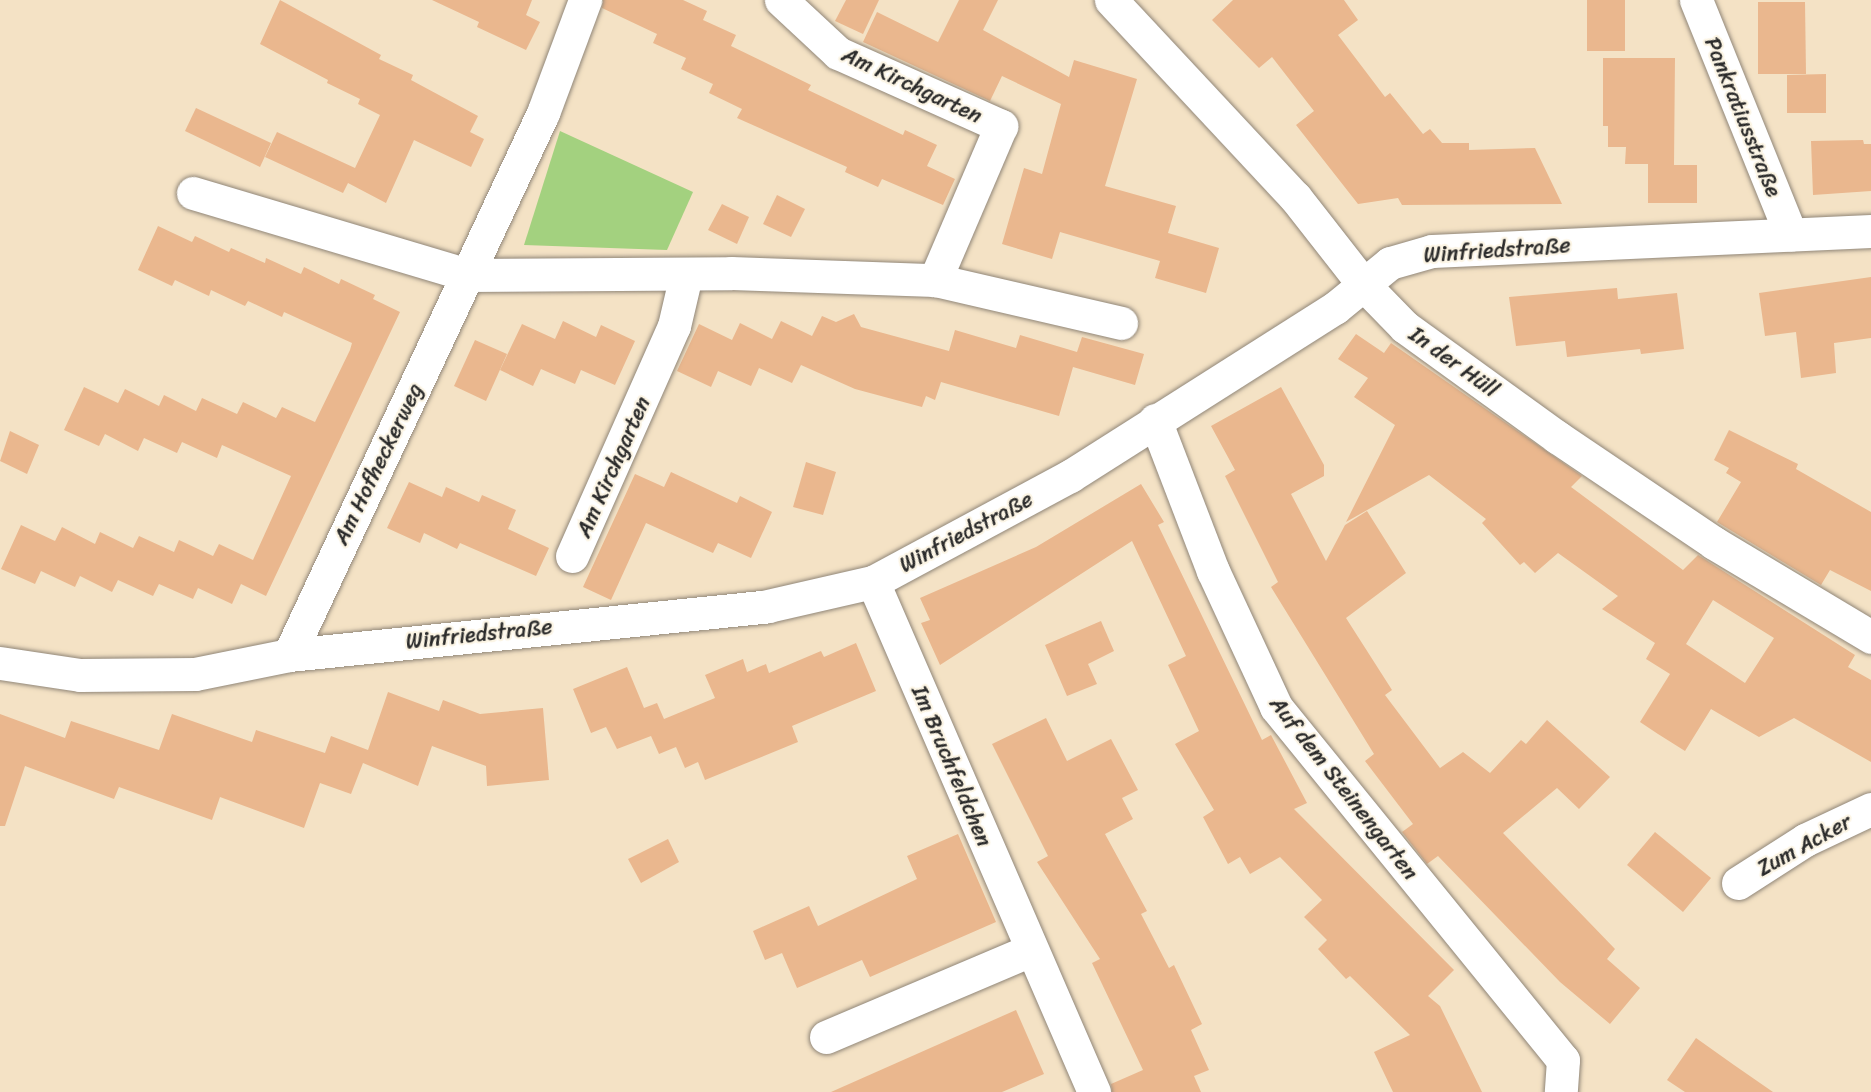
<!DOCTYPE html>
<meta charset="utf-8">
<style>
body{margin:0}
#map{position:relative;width:1871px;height:1092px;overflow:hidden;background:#f4e2c5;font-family:Sriracha,sans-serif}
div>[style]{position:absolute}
.green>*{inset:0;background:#a3d17f}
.building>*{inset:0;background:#eab78e}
.roads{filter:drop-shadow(0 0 2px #908678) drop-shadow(0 0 2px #908678)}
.street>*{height:33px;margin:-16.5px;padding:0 16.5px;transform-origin:16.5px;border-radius:16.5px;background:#fff}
span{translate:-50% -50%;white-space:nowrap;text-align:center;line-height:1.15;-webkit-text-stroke:4.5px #fcf5e5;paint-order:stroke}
.street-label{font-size:22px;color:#2b2b2b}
</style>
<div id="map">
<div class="green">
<i style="clip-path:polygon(560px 131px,693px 192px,667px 250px,524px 245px)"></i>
</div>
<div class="building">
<i style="clip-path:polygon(280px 0,381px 55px,379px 59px,413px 75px,411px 80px,478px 116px,470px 132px,484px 139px,471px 167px,414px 140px,386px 203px,348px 183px,351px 177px,343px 193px,265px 157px,277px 132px,355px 168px,380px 115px,358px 104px,360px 99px,327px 83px,328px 80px,260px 44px)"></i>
<i style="clip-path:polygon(432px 0,532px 0,526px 15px,540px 22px,526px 50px,477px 27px,479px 22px)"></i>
<i style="clip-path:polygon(603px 0,683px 0,707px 11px,703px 20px,736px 35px,731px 46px,811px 85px,808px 90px,903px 135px,905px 130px,937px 145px,927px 166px,955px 179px,943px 205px,882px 179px,878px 187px,845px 172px,847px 167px,737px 118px,742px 109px,709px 93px,713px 84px,681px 69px,686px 58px,653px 43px,657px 34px,602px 8px)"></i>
<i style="clip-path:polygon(846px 0,879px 0,863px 34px,835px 21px)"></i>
<i style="clip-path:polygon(959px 0,998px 0,983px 30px,1069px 77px,1074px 60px,1137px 79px,1105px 186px,1176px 206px,1168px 233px,1219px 248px,1206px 293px,1155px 278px,1160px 261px,1060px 232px,1052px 259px,1002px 244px,1024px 168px,1042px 174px,1061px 104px,1002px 76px,990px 101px,863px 42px,877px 12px,938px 42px)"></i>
<i style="clip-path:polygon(1233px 0,1344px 0,1358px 20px,1338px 35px,1385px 97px,1390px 93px,1423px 134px,1430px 129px,1442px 143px,1469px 143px,1469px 150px,1535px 148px,1562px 204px,1402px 205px,1398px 198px,1358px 204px,1296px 125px,1314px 111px,1272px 57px,1259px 68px,1212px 20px)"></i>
<i style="clip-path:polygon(1587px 0,1625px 0,1625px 51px,1587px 51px)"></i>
<i style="clip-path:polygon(1758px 2px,1805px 2px,1806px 74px,1758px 74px)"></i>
<i style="clip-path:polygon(1603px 58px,1675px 58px,1674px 165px,1697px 165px,1697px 203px,1648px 203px,1648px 164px,1625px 164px,1626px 147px,1608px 147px,1608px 126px,1603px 126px)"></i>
<i style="clip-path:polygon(1826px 74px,1826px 113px,1787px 113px,1787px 75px)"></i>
<i style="clip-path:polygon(196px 108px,271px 143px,260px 167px,185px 131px)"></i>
<i style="clip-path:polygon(1863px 140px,1864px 144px,1871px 144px,1871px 191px,1813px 195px,1811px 141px)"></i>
<i style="clip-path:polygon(777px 195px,805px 209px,791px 237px,763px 224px)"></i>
<i style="clip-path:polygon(722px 204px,749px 217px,737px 244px,708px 230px)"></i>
<i style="clip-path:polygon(158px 226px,192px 242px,195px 236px,229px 252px,231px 248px,265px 263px,266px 258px,301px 274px,304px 267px,339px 284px,341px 279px,375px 295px,373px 299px,400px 312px,266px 596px,241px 584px,232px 604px,198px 588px,193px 599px,159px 584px,153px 596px,118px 580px,112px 592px,80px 576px,75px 587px,41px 571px,35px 584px,1px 569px,21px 525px,55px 541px,62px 527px,95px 544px,100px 532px,133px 548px,139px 536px,174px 552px,179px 540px,213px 556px,219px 544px,253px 560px,291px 476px,222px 445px,217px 458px,182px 442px,177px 453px,144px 438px,138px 451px,105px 434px,99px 446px,64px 430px,84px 387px,118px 403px,125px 389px,159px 406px,164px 395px,196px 411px,202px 398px,237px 414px,243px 402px,276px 418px,282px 407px,315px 422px,350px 350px,352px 343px,284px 312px,282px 317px,248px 301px,245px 306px,211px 290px,209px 296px,175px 280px,172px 286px,138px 270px)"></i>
<i style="clip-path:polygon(1871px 277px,1871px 338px,1834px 343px,1836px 373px,1801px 378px,1796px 332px,1765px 336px,1759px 293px)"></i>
<i style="clip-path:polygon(1617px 288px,1618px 299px,1677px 293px,1684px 349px,1641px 354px,1640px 349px,1567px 357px,1565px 341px,1516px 346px,1509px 297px)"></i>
<i style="clip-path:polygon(854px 314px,861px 327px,949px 351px,955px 330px,1016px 348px,1020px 335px,1077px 352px,1082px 337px,1144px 354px,1135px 385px,1073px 367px,1059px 416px,941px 382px,935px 400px,926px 396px,922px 407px,855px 389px,801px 365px,792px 383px,759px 368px,751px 386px,718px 371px,711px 387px,677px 371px,699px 324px,732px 340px,740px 323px,772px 339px,781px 321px,812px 336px,822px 316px,836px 322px)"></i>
<i style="clip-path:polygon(563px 321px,596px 337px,601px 325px,635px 341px,615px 385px,581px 370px,575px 384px,541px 369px,533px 386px,500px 370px,522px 324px,555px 339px)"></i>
<i style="clip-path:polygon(evenodd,1356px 334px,1384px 353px,1391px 343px,1582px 476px,1571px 487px,1683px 570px,1698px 555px,1855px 655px,1848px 667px,1871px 680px,1871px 762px,1794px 718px,1759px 737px,1711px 709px,1685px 751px,1658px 734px,1640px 722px,1670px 674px,1646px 659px,1655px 643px,1602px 609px,1618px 596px,1558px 553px,1535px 573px,1524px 562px,1520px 565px,1482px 523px,1486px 519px,1429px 475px,1346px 522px,1395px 425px,1354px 397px,1368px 378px,1338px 359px,1356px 334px,1713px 600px,1774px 638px,1745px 683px,1686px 644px,1713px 600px)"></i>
<i style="clip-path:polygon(475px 340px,507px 354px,486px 401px,454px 386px)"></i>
<i style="clip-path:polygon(1281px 387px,1324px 465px,1324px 476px,1291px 494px,1326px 561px,1345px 525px,1367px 511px,1406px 573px,1346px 618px,1392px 690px,1385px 695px,1440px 768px,1463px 752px,1490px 773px,1521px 740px,1526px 744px,1547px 720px,1610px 777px,1579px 809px,1557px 788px,1503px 833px,1615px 949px,1607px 959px,1640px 988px,1610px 1024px,1560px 982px,1438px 856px,1427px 864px,1402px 832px,1413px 824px,1365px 761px,1374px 754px,1271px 587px,1278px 582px,1225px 476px,1235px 470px,1211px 426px)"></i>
<i style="clip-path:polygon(1729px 430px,1798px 464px,1796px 469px,1871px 512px,1871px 591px,1830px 570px,1821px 585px,1717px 522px,1741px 482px,1726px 473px,1729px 468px,1714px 460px)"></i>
<i style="clip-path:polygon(10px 431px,39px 445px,27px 474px,0 461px)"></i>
<i style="clip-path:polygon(806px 462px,836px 472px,823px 515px,793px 507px)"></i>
<i style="clip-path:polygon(671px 472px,737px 503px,740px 496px,772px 512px,751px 558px,718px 543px,713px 553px,646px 523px,611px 600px,583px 587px,635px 474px,664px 487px)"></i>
<i style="clip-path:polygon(409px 482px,442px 497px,446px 487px,479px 502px,482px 495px,516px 510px,508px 529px,549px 548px,536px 576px,460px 543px,457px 549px,424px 533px,420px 543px,387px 528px)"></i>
<i style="clip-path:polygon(1141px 484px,1164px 522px,1158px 525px,1262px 740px,1271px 735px,1307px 803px,1294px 809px,1454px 970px,1428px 996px,1440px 1006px,1482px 1092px,1393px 1092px,1374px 1052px,1410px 1035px,1350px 976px,1346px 979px,1318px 949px,1327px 940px,1304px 917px,1322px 900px,1280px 857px,1250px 874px,1240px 857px,1228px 864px,1203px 817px,1214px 810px,1175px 744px,1199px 731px,1168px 665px,1186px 656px,1132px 541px,940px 665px,921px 623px,930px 620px,920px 598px,1036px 547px)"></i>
<i style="clip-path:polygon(1101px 621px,1114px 651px,1088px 664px,1097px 684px,1067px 696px,1045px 645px)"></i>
<i style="clip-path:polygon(856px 643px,876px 691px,792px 726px,798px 742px,705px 780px,698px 762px,685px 768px,676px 747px,659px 754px,651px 736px,617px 749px,606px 727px,591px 733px,573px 689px,627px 667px,644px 708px,657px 703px,664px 719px,715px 698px,705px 675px,743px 659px,747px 672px,766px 664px,769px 673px,821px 651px,824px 657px)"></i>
<i style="clip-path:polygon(388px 692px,439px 711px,443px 700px,480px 714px,543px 708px,549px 780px,487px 786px,486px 766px,432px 746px,418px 786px,363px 763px,351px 794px,320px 783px,304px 828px,220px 797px,212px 820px,119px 787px,114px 799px,25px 766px,5px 826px,0 826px,0 714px,65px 738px,71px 721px,159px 750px,172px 714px,252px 742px,256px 730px,325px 753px,331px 736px,368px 750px)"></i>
<i style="clip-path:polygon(1046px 718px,1067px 761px,1111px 739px,1138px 790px,1122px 798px,1133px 819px,1105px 834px,1147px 911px,1141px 914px,1169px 968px,1174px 965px,1202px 1024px,1191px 1030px,1209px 1070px,1194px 1076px,1201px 1092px,1112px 1092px,1111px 1084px,1143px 1070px,1092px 963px,1100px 959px,1037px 862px,1048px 856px,992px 744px)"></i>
<i style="clip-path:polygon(1655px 832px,1711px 878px,1683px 912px,1627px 865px)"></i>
<i style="clip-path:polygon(958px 834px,996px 922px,870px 977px,862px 960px,797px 988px,782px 953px,765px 960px,753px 931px,809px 906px,818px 926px,917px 879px,907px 856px)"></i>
<i style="clip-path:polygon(668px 839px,679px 862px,641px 883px,628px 859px)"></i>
<i style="clip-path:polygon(1016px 1010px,1044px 1074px,1002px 1092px,831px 1092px)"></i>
<i style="clip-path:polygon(1696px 1038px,1734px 1065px,1773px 1092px,1685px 1092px,1667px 1080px)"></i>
</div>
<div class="roads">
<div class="street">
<i style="left:781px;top:0;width:78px;rotate:42.9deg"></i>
<i style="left:838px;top:53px;width:179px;rotate:24.1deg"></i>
<i style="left:1001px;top:126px;width:168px;rotate:113.2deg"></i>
<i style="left:1111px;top:0;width:270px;rotate:47deg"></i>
<i style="left:1295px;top:197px;width:110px;rotate:52deg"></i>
<i style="left:1363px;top:284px;width:60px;rotate:45.7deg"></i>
<i style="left:1405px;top:327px;width:188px;rotate:35.9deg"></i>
<i style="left:1557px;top:437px;width:189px;rotate:34deg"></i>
<i style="left:1714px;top:543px;width:183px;rotate:30.9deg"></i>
<i style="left:1696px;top:0;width:253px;rotate:68deg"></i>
<i style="left:193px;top:193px;width:287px;rotate:16.6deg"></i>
<i style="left:468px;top:275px;width:263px;rotate:-0.4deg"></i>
<i style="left:731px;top:273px;width:204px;rotate:2deg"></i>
<i style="left:935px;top:280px;width:191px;rotate:13deg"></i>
<i style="left:1155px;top:420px;width:162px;rotate:69deg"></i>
<i style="left:1213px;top:571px;width:150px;rotate:65.1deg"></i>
<i style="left:1276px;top:707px;width:455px;rotate:50.9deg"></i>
<i style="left:1563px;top:1060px;width:32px;rotate:94deg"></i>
<i style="left:572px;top:556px;width:252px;rotate:-66.1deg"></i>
<i style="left:674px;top:326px;width:52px;rotate:-76.8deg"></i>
<i style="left:873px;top:582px;width:556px;rotate:66.57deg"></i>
<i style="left:289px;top:655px;width:599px;rotate:-64.89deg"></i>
<i style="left:543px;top:113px;width:121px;rotate:-69.6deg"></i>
<i style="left:0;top:663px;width:81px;rotate:8.5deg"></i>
<i style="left:80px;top:675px;width:115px;rotate:-0.5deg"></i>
<i style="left:195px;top:674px;width:96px;rotate:-11.4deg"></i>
<i style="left:289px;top:655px;width:481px;rotate:-5.8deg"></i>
<i style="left:768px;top:606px;width:108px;rotate:-12.9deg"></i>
<i style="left:873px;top:582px;width:224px;rotate:-28.3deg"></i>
<i style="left:1070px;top:476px;width:314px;rotate:-32.4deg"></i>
<i style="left:1335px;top:308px;width:71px;rotate:-39.3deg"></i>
<i style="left:1390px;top:263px;width:44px;rotate:-15.9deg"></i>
<i style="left:1432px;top:251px;width:439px;rotate:-2.6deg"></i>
<i style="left:1738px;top:883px;width:80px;rotate:-32.7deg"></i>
<i style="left:1805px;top:840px;width:73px;rotate:-25.2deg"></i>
<i style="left:826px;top:1037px;width:223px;rotate:-23deg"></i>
</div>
</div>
<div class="street-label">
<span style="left:912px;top:85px;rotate:25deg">Am Kirchgarten</span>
<span style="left:1743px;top:117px;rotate:68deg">Pankratiusstraße</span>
<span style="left:1497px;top:250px;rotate:-4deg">Winfriedstraße</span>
<span style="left:1454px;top:362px;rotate:36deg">In der Hüll</span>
<span style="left:378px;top:464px;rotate:-64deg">Am Hofheckerweg</span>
<span style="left:613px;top:467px;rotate:-66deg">Am Kirchgarten</span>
<span style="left:966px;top:532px;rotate:-28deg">Winfriedstraße</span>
<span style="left:479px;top:634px;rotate:-6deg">Winfriedstraße</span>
<span style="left:952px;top:766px;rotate:67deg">Im Bruchfeldchen</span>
<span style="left:1344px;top:788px;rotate:52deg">Auf dem Steinengarten</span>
<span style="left:1804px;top:845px;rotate:-29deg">Zum Acker</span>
</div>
</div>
